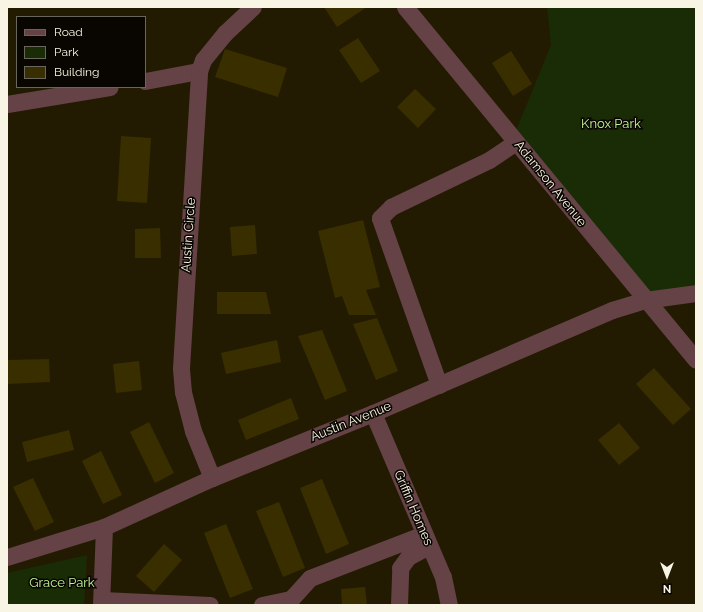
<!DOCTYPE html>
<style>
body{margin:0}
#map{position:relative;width:703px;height:612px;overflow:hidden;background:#231b01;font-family:Raleway,sans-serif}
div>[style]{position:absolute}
.green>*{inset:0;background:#1a2c05}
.building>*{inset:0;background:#392e00}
.minor>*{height:17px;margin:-8.5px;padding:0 8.5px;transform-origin:8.5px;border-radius:8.5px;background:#644246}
span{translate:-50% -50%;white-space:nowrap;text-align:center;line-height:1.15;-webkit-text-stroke:3px #090601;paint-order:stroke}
.park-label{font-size:13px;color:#c1f594}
.street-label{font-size:13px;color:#f9f5e4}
.frame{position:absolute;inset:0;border:8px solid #f9f5e4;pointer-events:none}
.legend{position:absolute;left:16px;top:16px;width:130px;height:72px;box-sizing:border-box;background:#090601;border:1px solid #69665c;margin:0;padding:5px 7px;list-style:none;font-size:12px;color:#f9f5e4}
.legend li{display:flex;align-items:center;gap:8px;height:20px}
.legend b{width:20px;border:1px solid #69665c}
.north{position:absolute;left:647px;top:556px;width:40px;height:40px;-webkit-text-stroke:3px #090601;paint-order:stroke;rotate:180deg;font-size:11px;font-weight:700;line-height:16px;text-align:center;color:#f9f5e4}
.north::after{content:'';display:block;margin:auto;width:14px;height:18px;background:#f9f5e4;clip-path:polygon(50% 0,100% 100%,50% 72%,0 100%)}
</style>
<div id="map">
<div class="green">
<i style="clip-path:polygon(547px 7px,696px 7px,696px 294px,645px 300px,513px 138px,551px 45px)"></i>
<i style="clip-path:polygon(87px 555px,84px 605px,7px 605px,7px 573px)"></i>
</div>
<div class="building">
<i style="clip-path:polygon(324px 7px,367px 7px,337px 27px)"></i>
<i style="clip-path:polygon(358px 38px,380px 71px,361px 83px,339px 50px)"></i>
<i style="clip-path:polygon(225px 49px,287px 68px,278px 97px,215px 77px)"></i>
<i style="clip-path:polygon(511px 51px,532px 84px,513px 96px,492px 63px)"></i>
<i style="clip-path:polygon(415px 89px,436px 109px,418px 128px,397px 107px)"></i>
<i style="clip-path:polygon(121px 136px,151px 138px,147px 203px,117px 201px)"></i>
<i style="clip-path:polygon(363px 220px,380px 287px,366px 290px,376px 315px,349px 315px,342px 296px,335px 298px,318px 231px)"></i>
<i style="clip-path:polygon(255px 225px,257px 254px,232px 256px,230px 227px)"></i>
<i style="clip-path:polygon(160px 228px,161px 258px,135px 258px,135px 229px)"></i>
<i style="clip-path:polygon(217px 292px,266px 292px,271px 314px,217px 314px)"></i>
<i style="clip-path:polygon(377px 318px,398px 371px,376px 380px,353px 324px)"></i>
<i style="clip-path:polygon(322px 330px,347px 391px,325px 400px,298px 336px)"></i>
<i style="clip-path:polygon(277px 340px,281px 362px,226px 374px,221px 353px)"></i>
<i style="clip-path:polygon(49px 359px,50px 382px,7px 384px,7px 360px)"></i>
<i style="clip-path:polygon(139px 361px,142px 390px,116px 393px,113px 364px)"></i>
<i style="clip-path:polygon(654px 368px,691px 409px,673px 425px,636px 384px)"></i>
<i style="clip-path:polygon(291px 398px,299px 419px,246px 440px,238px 420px)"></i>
<i style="clip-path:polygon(149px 422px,174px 473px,155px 483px,130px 432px)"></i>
<i style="clip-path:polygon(619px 423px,640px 448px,619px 465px,598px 440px)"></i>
<i style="clip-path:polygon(69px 430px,74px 450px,27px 462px,22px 442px)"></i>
<i style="clip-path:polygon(101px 451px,122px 495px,103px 504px,82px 461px)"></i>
<i style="clip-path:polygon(33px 478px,54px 522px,35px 531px,13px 487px)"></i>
<i style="clip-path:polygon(322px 479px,349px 544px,326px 554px,300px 488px)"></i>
<i style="clip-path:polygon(279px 502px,305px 568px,283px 577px,256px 511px)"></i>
<i style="clip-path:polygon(226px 524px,253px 589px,230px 598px,204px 533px)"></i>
<i style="clip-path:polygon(164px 544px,182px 560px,154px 592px,136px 576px)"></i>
<i style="clip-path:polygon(365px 587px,367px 605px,342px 605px,341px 589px)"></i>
</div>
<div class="minor">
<i style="left:405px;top:7px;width:457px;rotate:50.5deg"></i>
<i style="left:145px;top:81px;width:55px;rotate:-10.5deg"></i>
<i style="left:7px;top:104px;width:104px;rotate:-9.4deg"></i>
<i style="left:439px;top:385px;width:177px;rotate:-109.5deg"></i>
<i style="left:380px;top:218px;width:16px;rotate:-45deg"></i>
<i style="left:391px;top:207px;width:109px;rotate:-25.6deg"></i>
<i style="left:489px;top:160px;width:32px;rotate:-34deg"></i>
<i style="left:373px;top:413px;width:178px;rotate:66.9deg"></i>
<i style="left:443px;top:577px;width:29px;rotate:78deg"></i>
<i style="left:212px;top:478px;width:51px;rotate:-112deg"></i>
<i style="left:193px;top:431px;width:40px;rotate:-104.4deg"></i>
<i style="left:183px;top:392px;width:24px;rotate:-95deg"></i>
<i style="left:181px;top:368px;width:298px;rotate:-86.5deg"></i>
<i style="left:199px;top:71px;width:12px;rotate:-70deg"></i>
<i style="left:203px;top:60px;width:35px;rotate:-51deg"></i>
<i style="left:225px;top:33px;width:38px;rotate:-43deg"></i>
<i style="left:7px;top:557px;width:102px;rotate:-17.2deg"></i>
<i style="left:104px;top:527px;width:119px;rotate:-24.4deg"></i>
<i style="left:212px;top:478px;width:174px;rotate:-22deg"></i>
<i style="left:373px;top:413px;width:260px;rotate:-23.3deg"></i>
<i style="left:612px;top:310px;width:34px;rotate:-17deg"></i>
<i style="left:645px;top:300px;width:51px;rotate:-7.8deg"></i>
<i style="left:102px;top:600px;width:108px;rotate:2.7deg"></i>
<i style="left:101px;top:605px;width:78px;rotate:-87.8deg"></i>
<i style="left:262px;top:605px;width:30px;rotate:-12deg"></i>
<i style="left:291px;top:599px;width:28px;rotate:-48deg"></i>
<i style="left:310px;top:578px;width:122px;rotate:-21.1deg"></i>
<i style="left:399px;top:605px;width:37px;rotate:-88deg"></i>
<i style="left:400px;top:568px;width:14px;rotate:-54deg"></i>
<i style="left:408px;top:557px;width:24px;rotate:-28deg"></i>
</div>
<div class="park-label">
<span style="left:611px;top:124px">Knox Park</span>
<span style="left:62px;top:583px">Grace Park</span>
</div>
<div class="street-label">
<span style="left:550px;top:184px;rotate:51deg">Adamson Avenue</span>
<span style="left:189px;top:235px;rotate:-86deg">Austin Circle</span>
<span style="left:351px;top:422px;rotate:-22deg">Austin Avenue</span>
<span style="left:413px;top:508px;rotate:67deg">Griffin Homes</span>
</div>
<div class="frame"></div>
<ul class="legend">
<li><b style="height:5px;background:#644246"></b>Road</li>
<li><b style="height:11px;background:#1a2c05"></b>Park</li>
<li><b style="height:11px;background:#392e00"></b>Building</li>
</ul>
<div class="north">N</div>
</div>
